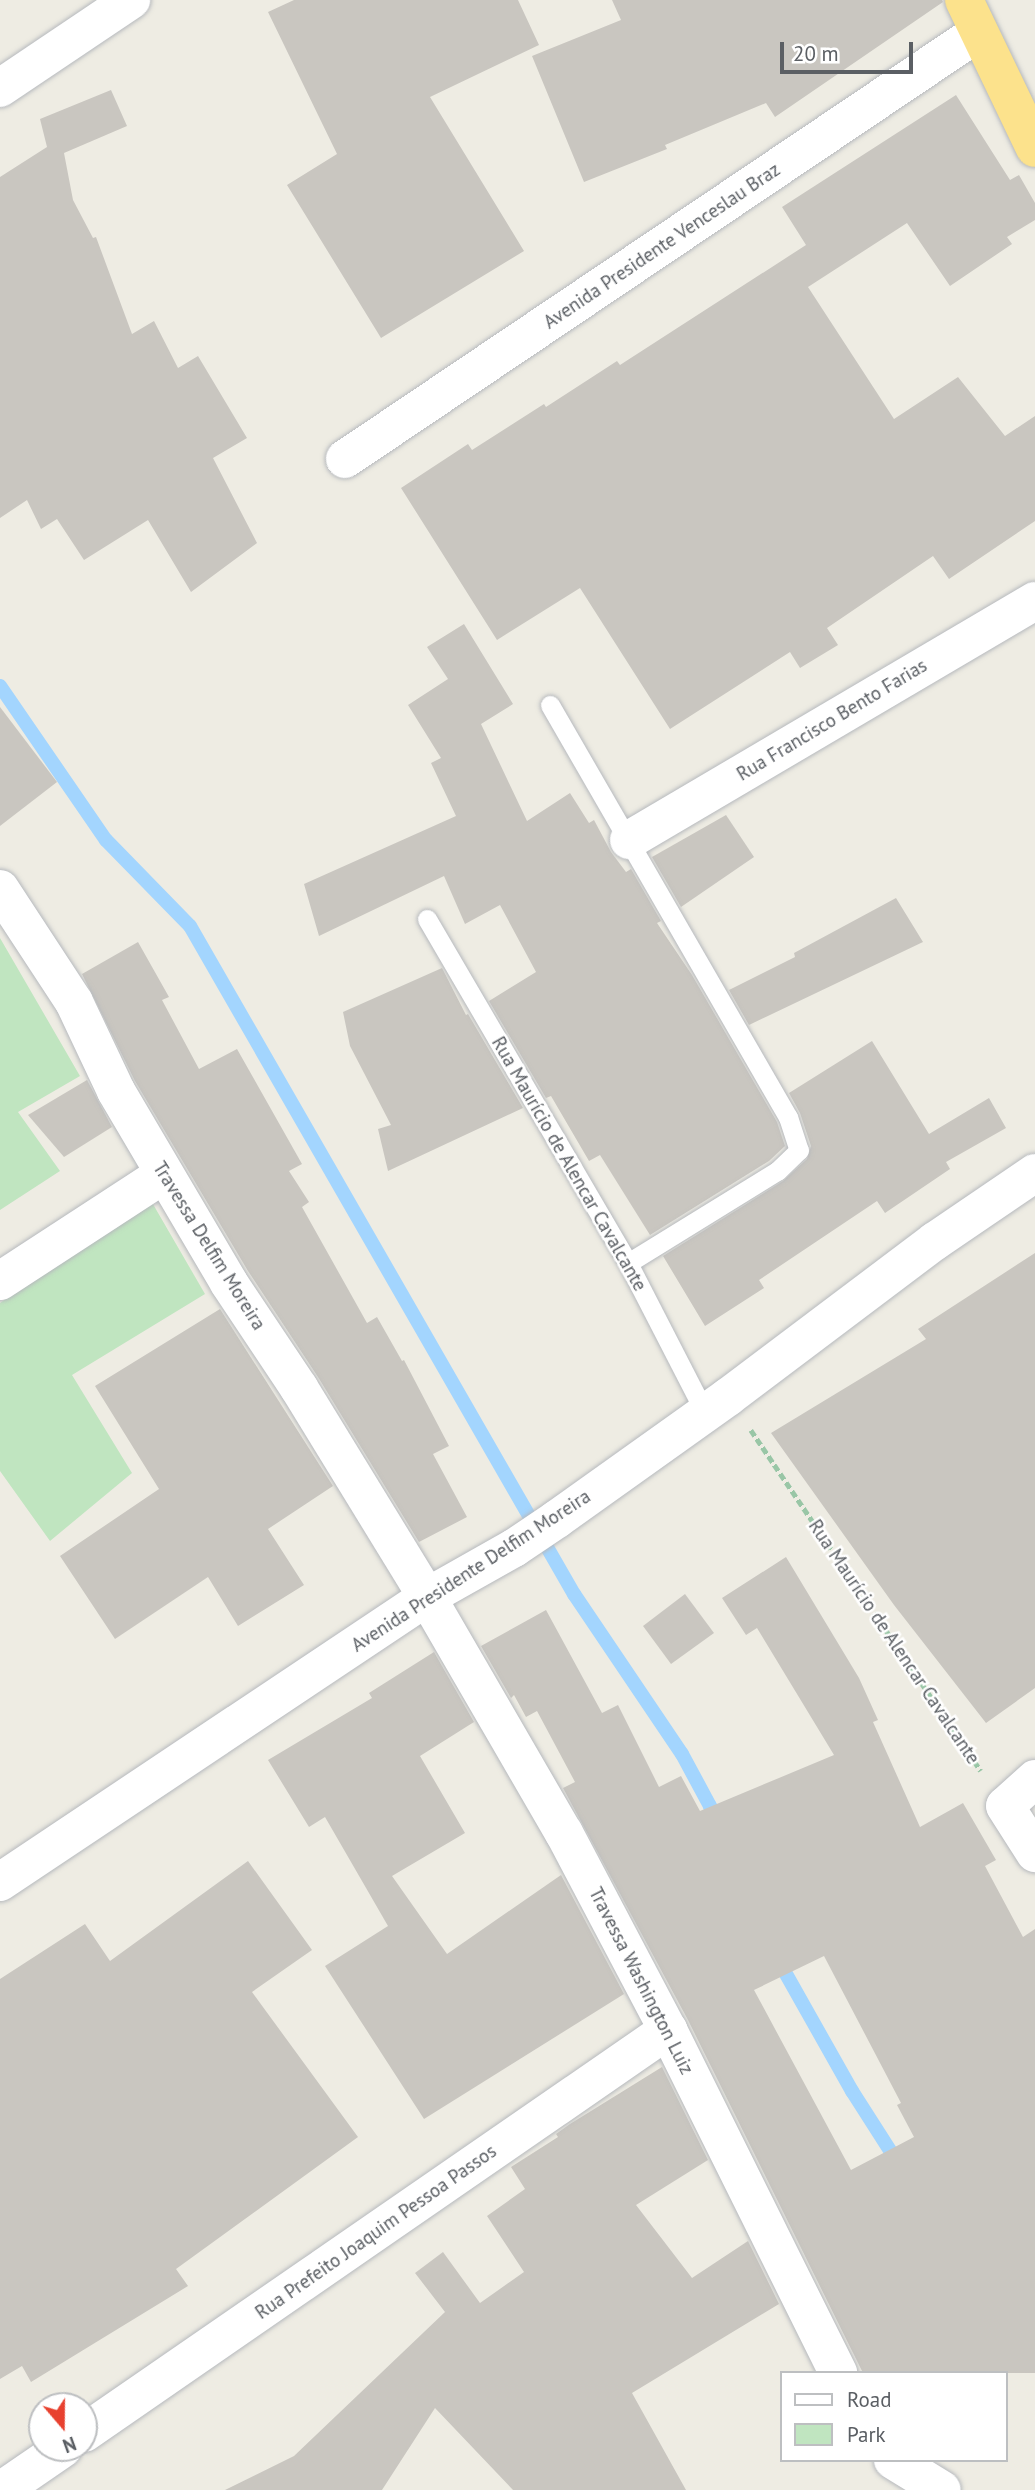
<!DOCTYPE html>
<meta charset="utf-8">
<style>
body{margin:0}
#map{position:relative;width:1035px;height:2490px;overflow:hidden;background:#eeece3;font-family:"PT Sans",sans-serif}
div>[style]{position:absolute}
.green>*{inset:0;background:#c0e5c0}
.stream>*{height:14px;margin:-7px;padding:0 7px;transform-origin:7px;border-radius:7px;background:#a3d5fe}
.building>*{inset:0;background:#c9c6c0}
.path>*{height:4.5px;margin-top:-2.25px;transform-origin:0;background:repeating-linear-gradient(90deg,#99c6a6 0 7px,transparent 0 10.5px)}
.roads{filter:drop-shadow(0 0 2px #b6b9bd) drop-shadow(0 0 2px #b6b9bd)}
.lane>*{height:19px;margin:-9.5px;padding:0 9.5px;transform-origin:9.5px;border-radius:9.5px;background:#fff}
.street>*{height:38px;margin:-19px;padding:0 19px;transform-origin:19px;border-radius:19px;background:#fff}
.secondary>*{height:38px;margin:-19px;padding:0 19px;transform-origin:19px;border-radius:19px;background:#fff}
.highway>*{height:38px;margin:-19px;padding:0 19px;transform-origin:19px;border-radius:19px;background:#fce28c}
span{translate:-50% -50%;white-space:nowrap;text-align:center;line-height:1.15;-webkit-text-stroke:5px #fff;paint-order:stroke}
.street-label{font-size:19px;color:#5b5f64}
.legend{position:absolute;left:780px;top:2371px;width:228px;height:91px;box-sizing:border-box;background:#fff;border:2px solid #bdbfc1;margin:0;padding:9px 12px;list-style:none;font-size:21px;color:#5b5f64}
.legend li{display:flex;align-items:center;gap:14px;height:35px}
.legend b{width:35px;border:2px solid #bdbfc1}
.north{position:absolute;left:28px;top:2392px;width:70px;height:70px;box-sizing:border-box;background:#fff;border:2px solid #bdbfc1;border-radius:50%;rotate:160deg;font-size:19px;font-weight:700;line-height:28px;text-align:center;color:#5b5f64}
.north::after{content:'';display:block;margin:auto;width:24px;height:32px;background:#e8412f;clip-path:polygon(50% 0,100% 100%,50% 72%,0 100%)}
.scale{position:absolute;left:780px;top:42px;width:133px;height:32px;box-sizing:border-box;border:4px solid #5b5f64;border-top:0;padding-left:9px;font-size:21px;line-height:24px;white-space:nowrap;color:#5b5f64;-webkit-text-stroke:5px #fff;paint-order:stroke}
</style>
<div id="map">
<div class="green">
<i style="clip-path:polygon(0 938px,80px 1076px,18px 1112px,60px 1171px,0 1210px)"></i>
<i style="clip-path:polygon(150px 1199px,205px 1294px,72px 1375px,132px 1473px,50px 1541px,0 1471px,0 1303px)"></i>
</div>
<div class="stream">
<i style="left:0;top:686px;width:187px;rotate:55.5deg"></i>
<i style="left:106px;top:840px;width:120px;rotate:45.7deg"></i>
<i style="left:190px;top:926px;width:771px;rotate:60.11deg"></i>
<i style="left:574px;top:1594px;width:193px;rotate:56deg"></i>
<i style="left:682px;top:1754px;width:59px;rotate:61.7deg"></i>
<i style="left:710px;top:1806px;width:20px;rotate:75deg"></i>
<i style="left:777px;top:1958px;width:153px;rotate:60.6deg"></i>
<i style="left:852px;top:2091px;width:89px;rotate:57.4deg"></i>
</div>
<div class="building">
<i style="clip-path:polygon(294px 0,518px 0,539px 45px,430px 97px,524px 251px,381px 338px,287px 185px,337px 154px,268px 12px)"></i>
<i style="clip-path:polygon(612px 0,942px 0,943px 2px,775px 117px,766px 103px,665px 145px,667px 149px,584px 182px,532px 56px,621px 20px)"></i>
<i style="clip-path:polygon(111px 90px,127px 126px,64px 153px,73px 200px,93px 238px,96px 237px,132px 334px,154px 321px,178px 368px,198px 356px,247px 438px,213px 458px,257px 543px,191px 592px,148px 520px,84px 560px,57px 519px,41px 529px,27px 500px,0 518px,0 177px,47px 147px,40px 119px)"></i>
<i style="clip-path:polygon(956px 95px,1010px 180px,1019px 175px,1035px 203px,1035px 220px,1007px 237px,1012px 244px,950px 286px,907px 223px,808px 287px,894px 419px,958px 377px,1005px 436px,1035px 416px,1035px 521px,949px 579px,933px 556px,827px 628px,838px 645px,800px 668px,790px 652px,670px 729px,580px 588px,497px 640px,401px 488px,468px 444px,472px 450px,544px 404px,546px 407px,617px 361px,620px 365px,806px 245px,782px 207px)"></i>
<i style="clip-path:polygon(464px 624px,513px 704px,481px 724px,527px 821px,570px 793px,589px 823px,594px 820px,611px 852px,626px 872px,631px 869px,661px 921px,657px 923px,692px 975px,777px 1122px,785px 1146px,769px 1161px,650px 1235px,600px 1155px,589px 1161px,551px 1096px,546px 1098px,489px 1001px,536px 972px,500px 905px,465px 924px,444px 876px,319px 936px,304px 884px,456px 816px,431px 763px,441px 758px,408px 705px,448px 679px,427px 647px)"></i>
<i style="clip-path:polygon(0 707px,57px 782px,0 826px)"></i>
<i style="clip-path:polygon(726px 815px,754px 857px,681px 907px,652px 857px)"></i>
<i style="clip-path:polygon(896px 898px,923px 942px,749px 1025px,729px 990px,795px 957px,794px 953px)"></i>
<i style="clip-path:polygon(138px 942px,169px 997px,162px 1000px,199px 1069px,237px 1049px,302px 1164px,289px 1171px,309px 1202px,302px 1207px,367px 1323px,377px 1317px,402px 1361px,404px 1360px,449px 1446px,433px 1454px,467px 1517px,419px 1542px,318px 1377px,248px 1271px,135px 1081px,82px 974px)"></i>
<i style="clip-path:polygon(442px 968px,466px 1015px,468px 1014px,523px 1108px,388px 1171px,378px 1129px,391px 1125px,350px 1046px,343px 1012px)"></i>
<i style="clip-path:polygon(872px 1041px,929px 1134px,989px 1098px,1006px 1128px,946px 1162px,950px 1169px,885px 1213px,877px 1201px,759px 1280px,764px 1288px,705px 1326px,663px 1256px,783px 1181px,807px 1159px,811px 1146px,800px 1113px,789px 1093px)"></i>
<i style="clip-path:polygon(87px 1080px,112px 1127px,64px 1157px,28px 1115px)"></i>
<i style="clip-path:polygon(1035px 1253px,1035px 1688px,986px 1723px,894px 1605px,771px 1433px,926px 1339px,918px 1329px)"></i>
<i style="clip-path:polygon(220px 1309px,333px 1486px,268px 1529px,304px 1585px,238px 1626px,208px 1577px,115px 1639px,60px 1556px,159px 1489px,95px 1386px)"></i>
<i style="clip-path:polygon(evenodd,786px 1557px,859px 1678px,878px 1720px,873px 1722px,920px 1827px,963px 1803px,996px 1860px,985px 1866px,1023px 1937px,1035px 1929px,1035px 2373px,863px 2373px,688px 2020px,563px 1788px,575px 1782px,537px 1711px,526px 1717px,514px 1695px,511px 1698px,481px 1646px,546px 1610px,602px 1713px,618px 1705px,659px 1787px,681px 1776px,700px 1811px,834px 1755px,757px 1628px,746px 1635px,722px 1598px,786px 1557px,824px 1956px,901px 2103px,897px 2105px,914px 2137px,851px 2170px,754px 1990px,824px 1956px)"></i>
<i style="clip-path:polygon(685px 1594px,714px 1633px,671px 1664px,643px 1626px)"></i>
<i style="clip-path:polygon(434px 1652px,474px 1722px,420px 1756px,465px 1833px,392px 1876px,447px 1954px,561px 1875px,624px 1994px,424px 2119px,325px 1966px,388px 1926px,325px 1817px,309px 1827px,268px 1760px,372px 1698px,369px 1693px)"></i>
<i style="clip-path:polygon(248px 1861px,312px 1950px,252px 1992px,358px 2137px,176px 2269px,188px 2286px,31px 2382px,22px 2366px,0 2379px,0 1979px,85px 1924px,110px 1961px)"></i>
<i style="clip-path:polygon(662px 2067px,708px 2160px,636px 2205px,692px 2278px,748px 2241px,779px 2304px,632px 2393px,686px 2490px,513px 2490px,435px 2408px,382px 2490px,225px 2490px,294px 2456px,445px 2312px,415px 2273px,443px 2252px,480px 2303px,524px 2272px,487px 2216px,525px 2189px,511px 2167px,558px 2137px,556px 2134px,570px 2124px)"></i>
</div>
<div class="path">
<i style="left:751px;top:1430px;width:411px;rotate:56deg"></i>
</div>
<div class="roads">
<div class="lane">
<i style="left:550px;top:705px;width:476px;rotate:60deg"></i>
<i style="left:788px;top:1117px;width:35px;rotate:72deg"></i>
<i style="left:799px;top:1150px;width:30px;rotate:136deg"></i>
<i style="left:777px;top:1171px;width:175px;rotate:148.3deg"></i>
<i style="left:427px;top:919px;width:398px;rotate:59.7deg"></i>
<i style="left:628px;top:1263px;width:169px;rotate:62.8deg"></i>
</div>
<div class="street">
<i style="left:345px;top:459px;width:764px;rotate:-33.96deg"></i>
<i style="left:629px;top:840px;width:471px;rotate:-30.5deg"></i>
<i style="left:0;top:889px;width:135px;rotate:56.8deg"></i>
<i style="left:74px;top:1002px;width:98px;rotate:64.7deg"></i>
<i style="left:116px;top:1091px;width:223px;rotate:59.5deg"></i>
<i style="left:229px;top:1283px;width:126px;rotate:56.3deg"></i>
<i style="left:299px;top:1388px;width:245px;rotate:58.5deg"></i>
<i style="left:427px;top:1597px;width:273px;rotate:59.9deg"></i>
<i style="left:564px;top:1833px;width:223px;rotate:62.2deg"></i>
<i style="left:668px;top:2030px;width:383px;rotate:63.6deg"></i>
<i style="left:0;top:1281px;width:196px;rotate:-33.1deg"></i>
<i style="left:1035px;top:1779px;width:40px;rotate:138deg"></i>
<i style="left:1005px;top:1806px;width:56px;rotate:57.4deg"></i>
<i style="left:0;top:1882px;width:513px;rotate:-33.72deg"></i>
<i style="left:427px;top:1597px;width:100px;rotate:-29.4deg"></i>
<i style="left:514px;top:1548px;width:52px;rotate:-34deg"></i>
<i style="left:557px;top:1519px;width:210px;rotate:-35.5deg"></i>
<i style="left:728px;top:1397px;width:259px;rotate:-37deg"></i>
<i style="left:935px;top:1241px;width:121px;rotate:-34.2deg"></i>
<i style="left:84px;top:2433px;width:710px;rotate:-34.61deg"></i>
<i style="left:893px;top:2460px;width:57px;rotate:31.5deg"></i>
<i style="left:2px;top:2490px;width:74px;rotate:-34.5deg"></i>
</div>
<div class="secondary">
<i style="left:0;top:88px;width:158px;rotate:-33.9deg"></i>
</div>
<div class="highway">
<i style="left:964px;top:0;width:164px;rotate:64.4deg"></i>
</div>
</div>
<div class="street-label">
<span style="left:662px;top:246px;rotate:-34deg">Avenida Presidente Venceslau Braz</span>
<span style="left:832px;top:720px;rotate:-31deg">Rua Francisco Bento Farias</span>
<span style="left:569px;top:1164px;rotate:60deg">Rua Maurício de Alencar Cavalcante</span>
<span style="left:209px;top:1246px;rotate:58deg">Travessa Delfim Moreira</span>
<span style="left:471px;top:1571px;rotate:-33deg">Avenida Presidente Delfim Moreira</span>
<span style="left:894px;top:1642px;rotate:56deg">Rua Maurício de Alencar Cavalcante</span>
<span style="left:641px;top:1981px;rotate:63deg">Travessa Washington Luiz</span>
<span style="left:376px;top:2232px;rotate:-35deg">Rua Prefeito Joaquim Pessoa Passos</span>
</div>
<ul class="legend">
<li><b style="height:9px;background:#fff"></b>Road</li>
<li><b style="height:19px;background:#c0e5c0"></b>Park</li>
</ul>
<div class="north">N</div>
<div class="scale">20 m</div>
</div>
